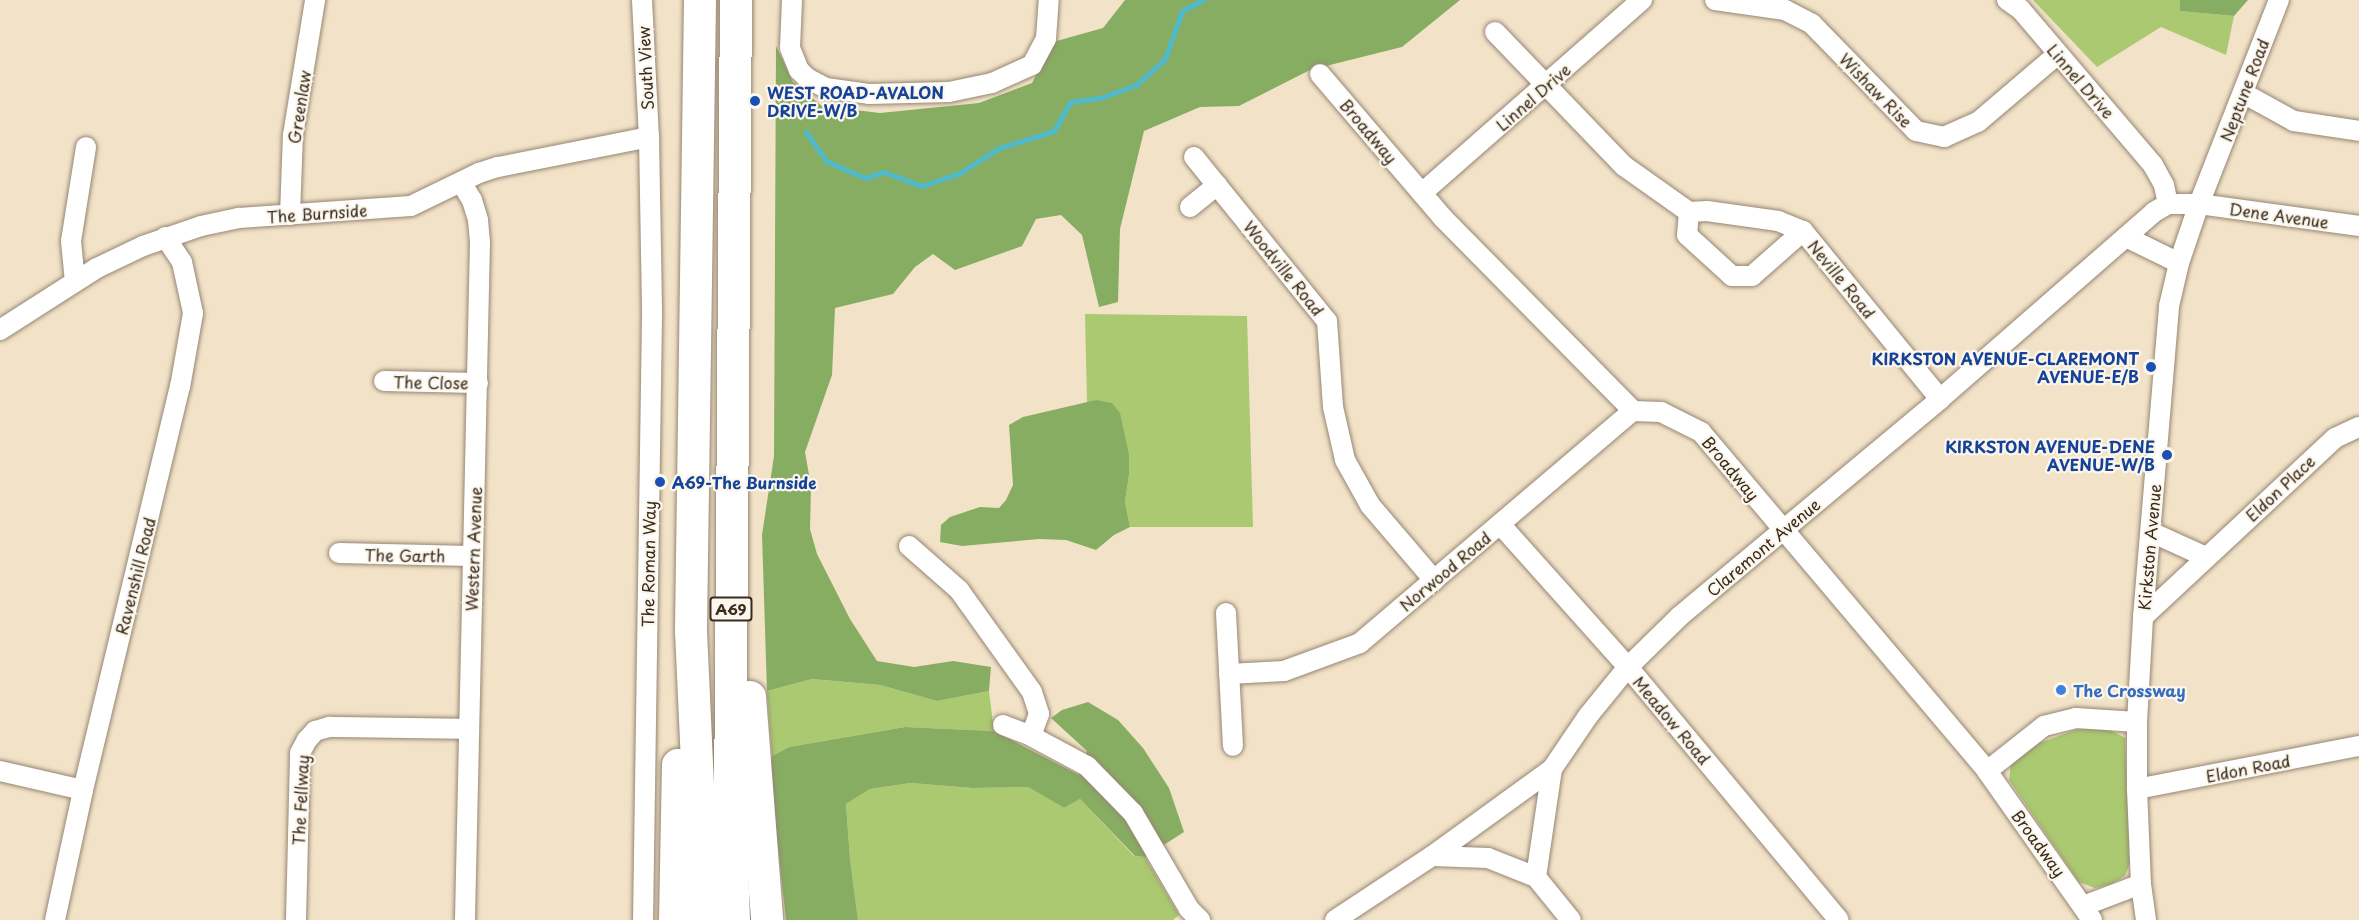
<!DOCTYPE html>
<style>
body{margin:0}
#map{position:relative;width:2359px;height:920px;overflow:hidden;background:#f2e3c8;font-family:"Playpen Sans",sans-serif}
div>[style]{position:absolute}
.green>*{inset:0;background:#aac970}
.forest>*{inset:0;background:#87ad62}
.stream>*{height:5px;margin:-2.5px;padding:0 2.5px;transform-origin:2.5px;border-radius:2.5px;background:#4fbacb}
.roads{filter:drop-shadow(0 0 2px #968673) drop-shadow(0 0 2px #968673)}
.minor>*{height:20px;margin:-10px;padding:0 10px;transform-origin:10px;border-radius:10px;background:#fff}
.trunk>*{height:32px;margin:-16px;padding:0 16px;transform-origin:16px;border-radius:16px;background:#fff}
.dots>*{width:16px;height:16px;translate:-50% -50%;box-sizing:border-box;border:3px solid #fbf7ec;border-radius:50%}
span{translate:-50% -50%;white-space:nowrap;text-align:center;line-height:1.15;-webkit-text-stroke:4.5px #fbf7ec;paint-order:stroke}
.shield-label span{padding:2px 4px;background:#fbf7ec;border:2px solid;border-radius:4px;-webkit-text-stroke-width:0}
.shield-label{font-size:15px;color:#3b2a1e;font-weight:700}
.street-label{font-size:16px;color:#3b2a1e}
.transit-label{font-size:16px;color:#164399;font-weight:700}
.left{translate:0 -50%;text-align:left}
.right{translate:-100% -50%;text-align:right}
.shop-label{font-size:16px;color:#366cbe;font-weight:700}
</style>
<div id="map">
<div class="green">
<i style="clip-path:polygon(2033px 0,2180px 0,2181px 11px,2234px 16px,2226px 55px,2161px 27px,2097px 67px)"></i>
<i style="clip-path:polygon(1085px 314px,1247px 316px,1253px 527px,1130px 527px,1125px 502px,1129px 475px,1096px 400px,1087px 403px)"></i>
<i style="clip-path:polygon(812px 679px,880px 685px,937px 701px,989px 691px,994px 731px,905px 727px,789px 747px,772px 756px,767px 691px)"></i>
<i style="clip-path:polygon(2105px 727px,2125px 738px,2130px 863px,2125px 876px,2111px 884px,2095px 888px,2079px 882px,2009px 780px,2011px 763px,2031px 746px,2075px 730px)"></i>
<i style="clip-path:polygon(911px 783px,972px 788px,1028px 787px,1064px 808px,1080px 799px,1134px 856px,1145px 857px,1179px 915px,1173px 920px,858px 920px,850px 859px,846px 804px,870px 789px)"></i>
</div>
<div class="forest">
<i style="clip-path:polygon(1125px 0,1460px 0,1402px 47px,1310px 70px,1239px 106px,1200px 107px,1144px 131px,1120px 229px,1118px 302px,1099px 307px,1082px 235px,1061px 215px,1036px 219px,1022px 246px,955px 270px,933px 254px,915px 267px,893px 294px,835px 308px,832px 375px,805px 452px,811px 486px,810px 529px,817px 554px,850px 619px,877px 661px,914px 667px,953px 661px,991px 667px,989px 691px,937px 701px,880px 685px,812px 679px,767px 691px,762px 535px,774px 456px,776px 46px,793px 82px,822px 106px,880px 113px,979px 103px,1032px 83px,1053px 42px,1103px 28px)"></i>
<i style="clip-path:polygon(2180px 0,2248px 0,2234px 16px,2180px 11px)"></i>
<i style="clip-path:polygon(1096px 400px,1112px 403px,1120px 413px,1129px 455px,1129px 475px,1125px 502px,1130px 527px,1114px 535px,1096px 550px,1066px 540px,1039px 539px,962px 546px,940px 542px,941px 525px,950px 517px,980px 507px,999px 508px,1006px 500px,1013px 485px,1009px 425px,1023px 417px)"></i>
<i style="clip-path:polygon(1088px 702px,1118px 720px,1143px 748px,1169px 788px,1184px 832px,1145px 857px,1135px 856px,1080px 799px,1064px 808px,1028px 787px,972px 788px,911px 783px,870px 789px,846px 804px,850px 859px,858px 920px,786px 920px,770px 773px,772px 756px,789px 747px,905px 727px,994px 731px,1079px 775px,1087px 751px,1051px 718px,1062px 710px)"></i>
</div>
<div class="stream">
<i style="left:806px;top:132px;width:35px;rotate:55deg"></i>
<i style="left:826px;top:161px;width:43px;rotate:23.6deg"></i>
<i style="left:865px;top:178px;width:20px;rotate:-18deg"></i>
<i style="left:884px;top:172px;width:40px;rotate:20.2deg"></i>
<i style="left:922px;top:186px;width:40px;rotate:-18.9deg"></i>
<i style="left:960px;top:173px;width:46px;rotate:-32.7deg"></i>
<i style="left:999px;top:148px;width:58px;rotate:-17.2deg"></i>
<i style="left:1054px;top:131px;width:33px;rotate:-61deg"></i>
<i style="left:1070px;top:102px;width:30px;rotate:-8deg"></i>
<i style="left:1100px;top:98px;width:38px;rotate:-20deg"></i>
<i style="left:1136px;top:85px;width:39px;rotate:-42deg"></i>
<i style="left:1165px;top:59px;width:51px;rotate:-70.5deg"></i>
<i style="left:1182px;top:11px;width:24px;rotate:-28deg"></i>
</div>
<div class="roads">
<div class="minor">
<i style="left:642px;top:0;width:137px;rotate:87.1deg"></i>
<i style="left:649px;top:137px;width:179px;rotate:89deg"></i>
<i style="left:652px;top:316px;width:604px;rotate:90.85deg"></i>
<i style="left:792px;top:0;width:48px;rotate:92.4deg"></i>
<i style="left:790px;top:48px;width:24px;rotate:68deg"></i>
<i style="left:799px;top:70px;width:11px;rotate:45deg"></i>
<i style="left:807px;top:78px;width:21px;rotate:28deg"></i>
<i style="left:826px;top:88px;width:43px;rotate:7.9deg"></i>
<i style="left:869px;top:94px;width:80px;rotate:-1.4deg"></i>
<i style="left:949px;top:92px;width:44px;rotate:-11.8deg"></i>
<i style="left:992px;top:83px;width:44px;rotate:-24.2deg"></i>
<i style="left:1032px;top:65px;width:30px;rotate:-62deg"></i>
<i style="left:1046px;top:39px;width:39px;rotate:-86deg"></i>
<i style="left:1715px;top:0;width:71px;rotate:8.1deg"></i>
<i style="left:1785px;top:10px;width:30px;rotate:27deg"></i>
<i style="left:1812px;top:24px;width:149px;rotate:45.8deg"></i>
<i style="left:1916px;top:131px;width:29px;rotate:12deg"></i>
<i style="left:1944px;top:137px;width:37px;rotate:-24deg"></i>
<i style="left:1978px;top:122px;width:105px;rotate:-40.4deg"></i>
<i style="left:1495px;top:32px;width:186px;rotate:46.1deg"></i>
<i style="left:1624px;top:166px;width:80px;rotate:35.3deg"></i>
<i style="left:1689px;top:212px;width:18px;rotate:-3deg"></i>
<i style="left:1707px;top:211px;width:72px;rotate:8deg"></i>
<i style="left:1778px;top:221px;width:27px;rotate:22deg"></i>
<i style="left:1803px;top:231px;width:217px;rotate:50.8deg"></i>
<i style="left:1320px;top:74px;width:189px;rotate:49.5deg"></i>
<i style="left:1443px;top:218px;width:271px;rotate:45.4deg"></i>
<i style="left:1633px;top:411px;width:28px;rotate:2deg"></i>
<i style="left:1661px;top:412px;width:45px;rotate:26.6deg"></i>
<i style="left:1701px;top:432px;width:444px;rotate:49.8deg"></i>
<i style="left:1987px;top:771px;width:182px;rotate:54.8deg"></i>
<i style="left:2243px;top:93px;width:58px;rotate:28.8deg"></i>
<i style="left:2294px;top:121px;width:66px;rotate:8.7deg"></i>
<i style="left:1194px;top:157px;width:211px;rotate:51deg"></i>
<i style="left:1327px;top:321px;width:86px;rotate:86deg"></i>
<i style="left:1333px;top:407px;width:54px;rotate:77.2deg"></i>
<i style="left:1345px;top:460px;width:51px;rotate:60.9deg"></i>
<i style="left:1370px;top:505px;width:99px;rotate:49.5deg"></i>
<i style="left:461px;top:182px;width:21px;rotate:59deg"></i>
<i style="left:472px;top:200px;width:21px;rotate:73deg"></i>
<i style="left:478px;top:220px;width:22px;rotate:85deg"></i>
<i style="left:480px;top:242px;width:678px;rotate:91.27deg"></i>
<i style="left:1422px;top:193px;width:293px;rotate:-41.3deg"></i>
<i style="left:2168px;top:204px;width:31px"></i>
<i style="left:2199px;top:204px;width:162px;rotate:7.8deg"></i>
<i style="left:1190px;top:207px;width:35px;rotate:-39deg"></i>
<i style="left:1689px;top:212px;width:23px;rotate:95deg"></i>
<i style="left:1687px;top:235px;width:61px;rotate:42.3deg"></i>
<i style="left:1732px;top:276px;width:20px"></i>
<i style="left:1752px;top:276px;width:68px;rotate:-41.4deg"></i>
<i style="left:290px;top:215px;width:80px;rotate:-87.9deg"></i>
<i style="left:293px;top:135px;width:137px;rotate:-80.7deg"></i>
<i style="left:2126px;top:237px;width:59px;rotate:26.1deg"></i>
<i style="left:75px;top:282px;width:41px;rotate:-95.6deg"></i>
<i style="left:71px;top:241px;width:95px;rotate:-80.9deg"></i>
<i style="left:0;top:330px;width:115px;rotate:-32.6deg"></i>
<i style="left:97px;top:268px;width:51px;rotate:-25.6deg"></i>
<i style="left:143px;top:246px;width:61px;rotate:-19deg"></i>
<i style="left:201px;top:226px;width:39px;rotate:-12deg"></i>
<i style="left:239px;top:218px;width:172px;rotate:-4deg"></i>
<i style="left:411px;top:206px;width:76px;rotate:-25.9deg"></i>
<i style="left:479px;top:173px;width:20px;rotate:-18deg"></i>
<i style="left:498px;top:167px;width:154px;rotate:-11.2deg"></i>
<i style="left:384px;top:381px;width:94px;rotate:1.2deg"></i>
<i style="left:1500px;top:524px;width:192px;rotate:48.2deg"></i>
<i style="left:1628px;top:667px;width:329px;rotate:50.2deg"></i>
<i style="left:2151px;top:532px;width:60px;rotate:24.4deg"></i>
<i style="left:909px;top:546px;width:67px;rotate:41.3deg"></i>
<i style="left:959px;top:590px;width:125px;rotate:54.4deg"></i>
<i style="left:1032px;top:692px;width:23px;rotate:72deg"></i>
<i style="left:1039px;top:714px;width:23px;rotate:110deg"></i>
<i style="left:339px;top:553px;width:133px;rotate:1.3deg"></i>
<i style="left:1226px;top:613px;width:133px;rotate:87deg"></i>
<i style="left:2143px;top:617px;width:262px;rotate:-43deg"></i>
<i style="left:2335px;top:438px;width:26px;rotate:-25deg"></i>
<i style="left:1229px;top:674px;width:55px;rotate:-3.1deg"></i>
<i style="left:1284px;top:671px;width:81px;rotate:-20.2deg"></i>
<i style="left:1360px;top:643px;width:358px;rotate:-40.4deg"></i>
<i style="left:1003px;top:725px;width:30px;rotate:21deg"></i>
<i style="left:1031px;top:736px;width:64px;rotate:28.2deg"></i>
<i style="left:1087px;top:766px;width:66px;rotate:45.6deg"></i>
<i style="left:1133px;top:813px;width:111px;rotate:59.7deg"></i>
<i style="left:1189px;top:909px;width:16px;rotate:45deg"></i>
<i style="left:0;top:771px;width:85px;rotate:12.9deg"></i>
<i style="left:1987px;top:771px;width:73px;rotate:-38.3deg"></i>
<i style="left:2044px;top:726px;width:33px;rotate:-14deg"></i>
<i style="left:2076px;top:718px;width:61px;rotate:3.8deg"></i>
<i style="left:2137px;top:789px;width:226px;rotate:-11deg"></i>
<i style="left:1432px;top:856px;width:56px;rotate:2deg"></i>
<i style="left:1488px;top:858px;width:52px;rotate:21.6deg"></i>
<i style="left:1536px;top:877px;width:55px;rotate:50.9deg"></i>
<i style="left:1536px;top:877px;width:109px;rotate:-81.6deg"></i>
<i style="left:2083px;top:906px;width:62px;rotate:-20.8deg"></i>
<i style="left:55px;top:920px;width:133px;rotate:-77.8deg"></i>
<i style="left:83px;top:790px;width:415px;rotate:-76.5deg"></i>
<i style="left:180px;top:387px;width:75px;rotate:-80deg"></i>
<i style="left:193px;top:313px;width:52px;rotate:-102.2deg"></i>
<i style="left:182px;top:262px;width:30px;rotate:-124deg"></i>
<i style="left:296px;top:920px;width:167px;rotate:-88.6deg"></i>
<i style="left:300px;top:753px;width:15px;rotate:-62deg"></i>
<i style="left:307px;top:740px;width:12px;rotate:-48deg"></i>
<i style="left:315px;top:731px;width:15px;rotate:-16deg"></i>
<i style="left:329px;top:727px;width:140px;rotate:0.8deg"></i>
<i style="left:1335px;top:920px;width:116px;rotate:-33.4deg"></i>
<i style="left:1432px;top:856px;width:148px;rotate:-35.9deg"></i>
<i style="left:1552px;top:769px;width:64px;rotate:-55.8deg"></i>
<i style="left:1588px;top:716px;width:63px;rotate:-50.8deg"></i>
<i style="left:1628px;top:667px;width:73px;rotate:-44.4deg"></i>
<i style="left:1680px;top:616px;width:339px;rotate:-39.8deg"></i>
<i style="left:1940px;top:399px;width:284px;rotate:-41.1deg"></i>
<i style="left:2154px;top:212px;width:16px;rotate:-30deg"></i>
<i style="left:2168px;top:204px;width:19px;rotate:-102deg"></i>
<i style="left:2164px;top:185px;width:23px;rotate:-119deg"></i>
<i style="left:2153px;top:165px;width:205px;rotate:-130.4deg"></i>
<i style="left:2020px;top:9px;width:16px;rotate:-145deg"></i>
<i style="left:2146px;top:920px;width:36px;rotate:-98deg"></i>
<i style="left:2141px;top:884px;width:95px;rotate:-92.4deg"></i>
<i style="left:2137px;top:789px;width:67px;rotate:-90deg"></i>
<i style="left:2137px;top:722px;width:105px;rotate:-86.7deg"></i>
<i style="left:2143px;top:617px;width:312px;rotate:-85.2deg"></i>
<i style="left:2169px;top:306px;width:44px;rotate:-76.9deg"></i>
<i style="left:2179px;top:263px;width:62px;rotate:-71.3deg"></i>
<i style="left:2199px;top:204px;width:219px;rotate:-68.6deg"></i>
</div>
<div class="trunk">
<i style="left:700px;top:0;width:631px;rotate:90.82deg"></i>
<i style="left:691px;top:631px;width:289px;rotate:87.4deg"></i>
<i style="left:750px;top:697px;width:224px;rotate:85.6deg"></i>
<i style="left:675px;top:920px;width:155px;rotate:-88.9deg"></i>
<i style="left:734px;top:920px;width:111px;rotate:-92.1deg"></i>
<i style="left:730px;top:809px;width:809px;rotate:-89.58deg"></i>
</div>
</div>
<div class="dots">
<i style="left:755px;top:101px;background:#1a4fb4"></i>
<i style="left:2151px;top:367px;background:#1a4fb4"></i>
<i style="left:2167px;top:455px;background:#1a4fb4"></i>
<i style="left:660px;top:482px;background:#1a4fb4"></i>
<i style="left:2061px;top:690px;background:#3f7fe0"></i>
</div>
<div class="shield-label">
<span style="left:731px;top:609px">A69</span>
</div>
<div class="street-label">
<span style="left:645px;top:68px;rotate:-93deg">South View</span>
<span style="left:2081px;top:81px;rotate:49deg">Linnel Drive</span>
<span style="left:1876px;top:90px;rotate:46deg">Wishaw Rise</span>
<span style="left:2244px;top:90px;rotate:-69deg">Neptune Road</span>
<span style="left:1533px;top:97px;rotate:-41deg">Linnel Drive</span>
<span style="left:299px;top:107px;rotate:-81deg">Greenlaw</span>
<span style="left:1369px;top:131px;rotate:50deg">Broadway</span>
<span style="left:317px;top:213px;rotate:-4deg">The Burnside</span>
<span style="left:2279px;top:215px;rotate:8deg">Dene Avenue</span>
<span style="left:1284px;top:268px;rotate:51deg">Woodville Road</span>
<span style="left:1842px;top:279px;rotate:51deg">Neville Road</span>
<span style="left:431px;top:382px;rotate:1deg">The Close</span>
<span style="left:1731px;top:468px;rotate:50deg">Broadway</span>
<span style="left:2280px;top:488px;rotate:-43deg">Eldon Place</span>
<span style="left:1763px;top:547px;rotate:-40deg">Claremont Avenue</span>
<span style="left:2149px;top:547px;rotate:-85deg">Kirkston Avenue</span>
<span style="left:473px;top:549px;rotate:-88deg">Western Avenue</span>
<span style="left:405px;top:555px;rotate:1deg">The Garth</span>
<span style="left:648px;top:564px;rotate:-89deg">The Roman Way</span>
<span style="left:1445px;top:571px;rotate:-40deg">Norwood Road</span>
<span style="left:135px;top:576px;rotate:-76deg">Ravenshill Road</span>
<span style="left:1672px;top:720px;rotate:50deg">Meadow Road</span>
<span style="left:2248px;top:768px;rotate:-11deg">Eldon Road</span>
<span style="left:300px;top:800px;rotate:-87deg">The Fellway</span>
<span style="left:2039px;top:843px;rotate:54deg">Broadway</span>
</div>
<div class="transit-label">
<span class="left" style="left:767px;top:101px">WEST ROAD-AVALON<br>DRIVE-W/B</span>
<span class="right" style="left:2139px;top:367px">KIRKSTON AVENUE-CLAREMONT<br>AVENUE-E/B</span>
<span class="right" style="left:2155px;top:455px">KIRKSTON AVENUE-DENE<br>AVENUE-W/B</span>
<span class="left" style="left:672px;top:482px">A69-The Burnside</span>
</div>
<div class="shop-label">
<span class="left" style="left:2073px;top:690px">The Crossway</span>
</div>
</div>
